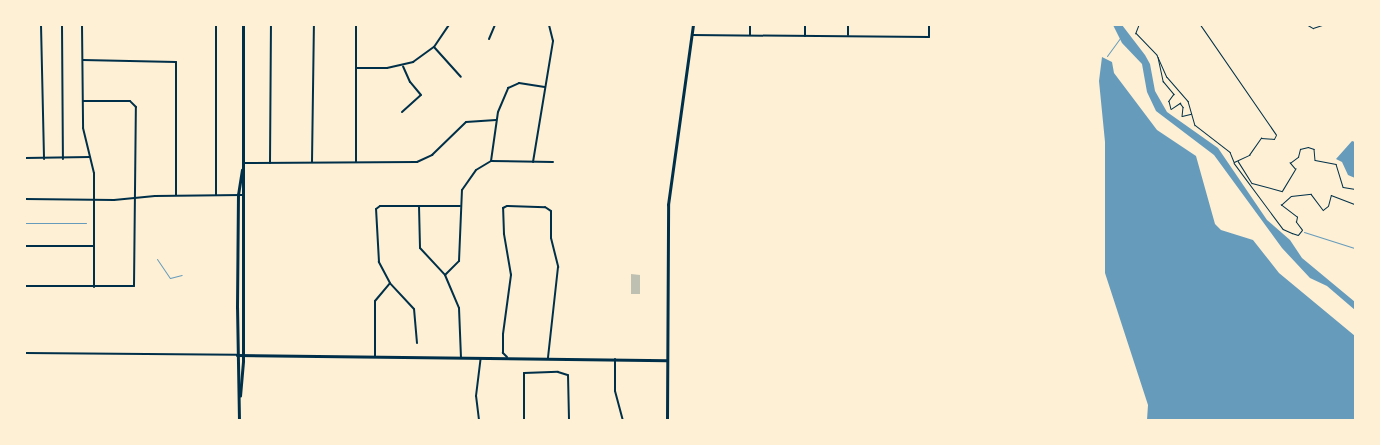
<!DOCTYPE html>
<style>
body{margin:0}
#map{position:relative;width:1380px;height:445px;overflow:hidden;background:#fdf0d5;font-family:"DM Sans",sans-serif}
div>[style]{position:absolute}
.water>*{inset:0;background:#669bbc}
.stream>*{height:1px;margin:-0.5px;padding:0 0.5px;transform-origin:0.5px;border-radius:0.5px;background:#669bbc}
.building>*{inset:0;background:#bec0b2}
.path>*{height:0.5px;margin:-0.25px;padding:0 0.25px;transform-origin:0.25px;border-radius:0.25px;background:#003049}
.minor>*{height:2px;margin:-1px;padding:0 1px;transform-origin:1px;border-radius:1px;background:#003049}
.tertiary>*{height:2.5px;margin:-1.25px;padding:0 1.25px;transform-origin:1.25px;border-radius:1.25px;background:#003049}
span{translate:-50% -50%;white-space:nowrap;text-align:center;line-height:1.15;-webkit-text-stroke:4px #fdf0d5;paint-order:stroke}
.frame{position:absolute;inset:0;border:26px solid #fdf0d5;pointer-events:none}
</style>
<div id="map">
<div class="water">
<i style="clip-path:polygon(1113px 25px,1122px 25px,1145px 55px,1150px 64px,1155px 91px,1167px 112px,1218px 148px,1267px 220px,1290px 240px,1302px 258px,1355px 302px,1355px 310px,1327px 286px,1310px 278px,1282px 248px,1214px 155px,1156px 111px,1147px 92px,1142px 64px,1122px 43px)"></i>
<i style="clip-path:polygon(1102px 57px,1112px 62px,1114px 73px,1157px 130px,1196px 156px,1215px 224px,1221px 230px,1253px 240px,1279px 273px,1355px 336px,1355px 420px,1147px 420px,1148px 405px,1105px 273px,1105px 142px,1099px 81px)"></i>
<i style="clip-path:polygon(1352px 141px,1355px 142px,1355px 178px,1348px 175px,1342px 162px,1336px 159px)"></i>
</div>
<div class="stream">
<i style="left:1107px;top:56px;width:22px;rotate:-54deg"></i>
<i style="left:25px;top:223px;width:61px"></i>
<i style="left:1304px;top:232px;width:52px;rotate:17.7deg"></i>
<i style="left:157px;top:259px;width:23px;rotate:56deg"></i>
<i style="left:170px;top:278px;width:12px;rotate:-14deg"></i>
</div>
<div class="building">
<i style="clip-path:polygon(631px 274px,640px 275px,640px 294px,631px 294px)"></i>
</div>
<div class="path">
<i style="left:1139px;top:25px;width:9px;rotate:111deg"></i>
<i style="left:1136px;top:33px;width:30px;rotate:46deg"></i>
<i style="left:1157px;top:55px;width:24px;rotate:66deg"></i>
<i style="left:1167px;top:77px;width:32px;rotate:49deg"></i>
<i style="left:1188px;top:101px;width:25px;rotate:74deg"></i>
<i style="left:1195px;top:125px;width:44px;rotate:37.6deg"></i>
<i style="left:1230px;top:152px;width:11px;rotate:68deg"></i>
<i style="left:1234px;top:162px;width:17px;rotate:-25deg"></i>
<i style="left:1249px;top:155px;width:21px;rotate:-55deg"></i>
<i style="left:1261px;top:138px;width:13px;rotate:4deg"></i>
<i style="left:1274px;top:139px;width:4px;rotate:-63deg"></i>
<i style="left:1276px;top:135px;width:134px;rotate:-124.6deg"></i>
<i style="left:1296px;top:25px;width:8px"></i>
<i style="left:1308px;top:25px;width:6px;rotate:31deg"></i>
<i style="left:1313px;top:28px;width:9px;rotate:-18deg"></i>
<i style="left:1158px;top:57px;width:25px;rotate:78deg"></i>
<i style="left:1163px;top:81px;width:17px;rotate:50deg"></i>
<i style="left:1174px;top:94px;width:9px;rotate:126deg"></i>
<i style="left:1169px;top:101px;width:8px;rotate:76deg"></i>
<i style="left:1171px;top:109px;width:11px;rotate:-34deg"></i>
<i style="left:1180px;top:103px;width:5px;rotate:53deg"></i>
<i style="left:1183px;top:107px;width:9px;rotate:96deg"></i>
<i style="left:1182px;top:116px;width:9px;rotate:-13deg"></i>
<i style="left:1238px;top:161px;width:26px;rotate:58deg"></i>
<i style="left:1252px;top:183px;width:31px;rotate:15deg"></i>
<i style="left:1282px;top:191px;width:26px;rotate:-59deg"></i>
<i style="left:1295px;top:169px;width:8px;rotate:-130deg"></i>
<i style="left:1290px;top:163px;width:10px;rotate:-37deg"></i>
<i style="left:1298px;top:157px;width:8px;rotate:-76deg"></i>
<i style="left:1300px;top:149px;width:8px;rotate:-14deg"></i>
<i style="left:1308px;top:147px;width:6px;rotate:18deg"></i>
<i style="left:1314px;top:149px;width:11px;rotate:85deg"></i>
<i style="left:1315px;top:160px;width:21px;rotate:11deg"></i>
<i style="left:1336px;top:164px;width:24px;rotate:73deg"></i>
<i style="left:1343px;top:187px;width:12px;rotate:9deg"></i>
<i style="left:1234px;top:163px;width:82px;rotate:53.4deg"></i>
<i style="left:1283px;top:229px;width:10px;rotate:24deg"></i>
<i style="left:1292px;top:233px;width:6px;rotate:18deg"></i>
<i style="left:1298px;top:235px;width:6px;rotate:-51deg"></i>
<i style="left:1302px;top:230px;width:10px;rotate:-127deg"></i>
<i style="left:1296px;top:222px;width:5px;rotate:-79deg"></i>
<i style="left:1297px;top:217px;width:20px;rotate:-143deg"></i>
<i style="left:1281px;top:205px;width:13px;rotate:-42deg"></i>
<i style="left:1291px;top:196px;width:20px;rotate:-6deg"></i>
<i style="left:1311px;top:194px;width:20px;rotate:53deg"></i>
<i style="left:1323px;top:210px;width:6px;rotate:-39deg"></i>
<i style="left:1328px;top:206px;width:11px;rotate:-75deg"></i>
<i style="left:1331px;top:195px;width:26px;rotate:21deg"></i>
</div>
<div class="minor">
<i style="left:41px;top:25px;width:134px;rotate:88.7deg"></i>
<i style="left:62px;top:25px;width:134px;rotate:89.6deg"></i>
<i style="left:82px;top:25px;width:103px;rotate:89.4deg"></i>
<i style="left:83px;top:128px;width:46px;rotate:76.3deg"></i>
<i style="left:94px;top:173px;width:114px;rotate:90deg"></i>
<i style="left:268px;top:25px;width:112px"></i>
<i style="left:750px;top:25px;width:10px;rotate:90deg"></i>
<i style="left:805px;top:25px;width:11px;rotate:90deg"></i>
<i style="left:848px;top:25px;width:10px;rotate:90deg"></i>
<i style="left:692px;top:35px;width:237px;rotate:0.5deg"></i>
<i style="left:929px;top:37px;width:12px;rotate:-90deg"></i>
<i style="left:489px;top:39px;width:15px;rotate:-67deg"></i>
<i style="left:434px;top:47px;width:40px;rotate:48deg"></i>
<i style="left:83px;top:60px;width:93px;rotate:1.2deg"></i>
<i style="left:176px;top:62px;width:133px;rotate:90deg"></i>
<i style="left:356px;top:68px;width:31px"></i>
<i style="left:387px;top:68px;width:27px;rotate:-13deg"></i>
<i style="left:413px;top:62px;width:26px;rotate:-36deg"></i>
<i style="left:434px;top:47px;width:27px;rotate:-56deg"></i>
<i style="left:402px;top:112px;width:25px;rotate:-42deg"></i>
<i style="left:421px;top:95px;width:17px;rotate:-130deg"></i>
<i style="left:410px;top:82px;width:17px;rotate:-114deg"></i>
<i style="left:25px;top:158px;width:65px;rotate:-0.9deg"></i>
<i style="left:491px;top:161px;width:49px;rotate:-81.9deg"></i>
<i style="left:498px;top:112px;width:26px;rotate:-67deg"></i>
<i style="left:508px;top:88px;width:12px;rotate:-24deg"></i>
<i style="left:519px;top:83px;width:26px;rotate:9deg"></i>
<i style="left:312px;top:162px;width:136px;rotate:-89.2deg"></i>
<i style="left:356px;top:162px;width:137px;rotate:-90deg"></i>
<i style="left:533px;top:162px;width:123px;rotate:-80.6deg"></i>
<i style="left:553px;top:41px;width:16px;rotate:-104deg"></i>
<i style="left:243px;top:163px;width:174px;rotate:-0.3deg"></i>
<i style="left:417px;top:162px;width:17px;rotate:-25deg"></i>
<i style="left:432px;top:155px;width:47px;rotate:-44.1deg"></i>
<i style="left:466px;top:122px;width:30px;rotate:-4deg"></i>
<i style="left:270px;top:163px;width:138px;rotate:-89.6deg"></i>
<i style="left:216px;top:195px;width:170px;rotate:-90deg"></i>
<i style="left:25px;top:199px;width:89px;rotate:0.6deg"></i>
<i style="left:114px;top:200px;width:41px;rotate:-5.6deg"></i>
<i style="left:155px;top:196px;width:87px;rotate:-0.7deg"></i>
<i style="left:419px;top:206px;width:42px;rotate:88.6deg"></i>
<i style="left:420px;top:248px;width:37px;rotate:47deg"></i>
<i style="left:445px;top:275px;width:36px;rotate:67deg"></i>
<i style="left:459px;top:308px;width:49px;rotate:87.7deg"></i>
<i style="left:25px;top:246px;width:68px"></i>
<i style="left:445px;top:275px;width:20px;rotate:-45deg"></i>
<i style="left:459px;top:261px;width:71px;rotate:-87.6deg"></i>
<i style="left:462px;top:190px;width:24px;rotate:-55deg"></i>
<i style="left:476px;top:170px;width:17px;rotate:-31deg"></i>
<i style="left:491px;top:161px;width:62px;rotate:0.9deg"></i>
<i style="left:25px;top:286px;width:109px"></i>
<i style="left:134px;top:286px;width:179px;rotate:-89.4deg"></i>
<i style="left:136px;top:107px;width:8px;rotate:-135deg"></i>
<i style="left:130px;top:101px;width:47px;rotate:180deg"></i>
<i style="left:417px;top:343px;width:34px;rotate:-95deg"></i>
<i style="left:414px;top:309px;width:35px;rotate:-133deg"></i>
<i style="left:390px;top:283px;width:24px;rotate:-118deg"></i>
<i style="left:379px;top:262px;width:53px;rotate:-93.2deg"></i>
<i style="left:376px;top:209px;width:5px;rotate:-37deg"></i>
<i style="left:380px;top:206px;width:80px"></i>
<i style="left:25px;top:353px;width:212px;rotate:0.5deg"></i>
<i style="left:375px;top:356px;width:55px;rotate:-90deg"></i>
<i style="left:375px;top:301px;width:23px;rotate:-50deg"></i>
<i style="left:507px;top:357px;width:6px;rotate:-135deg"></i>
<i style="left:503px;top:353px;width:19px;rotate:-90deg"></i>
<i style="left:503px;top:334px;width:60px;rotate:-82.3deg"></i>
<i style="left:511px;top:275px;width:42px;rotate:-99.7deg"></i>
<i style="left:504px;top:234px;width:26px;rotate:-92deg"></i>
<i style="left:503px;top:208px;width:4px;rotate:-27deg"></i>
<i style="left:507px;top:206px;width:38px;rotate:2deg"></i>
<i style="left:545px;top:207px;width:7px;rotate:34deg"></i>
<i style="left:551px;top:211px;width:27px;rotate:90deg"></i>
<i style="left:551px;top:238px;width:30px;rotate:76deg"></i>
<i style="left:558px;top:267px;width:92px;rotate:96.3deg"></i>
<i style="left:615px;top:359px;width:32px;rotate:90deg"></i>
<i style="left:615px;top:391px;width:30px;rotate:75deg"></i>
<i style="left:479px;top:420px;width:24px;rotate:-97deg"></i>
<i style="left:476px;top:396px;width:38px;rotate:-83deg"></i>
<i style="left:524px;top:420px;width:47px;rotate:-90deg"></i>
<i style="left:524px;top:373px;width:34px;rotate:-2deg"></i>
<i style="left:558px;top:372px;width:10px;rotate:17deg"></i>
<i style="left:568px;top:375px;width:45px;rotate:88.7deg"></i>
</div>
<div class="tertiary">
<i style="left:237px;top:355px;width:430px;rotate:0.7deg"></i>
<i style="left:240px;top:396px;width:35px;rotate:-85deg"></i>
<i style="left:243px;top:361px;width:336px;rotate:-90deg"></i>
<i style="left:239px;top:420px;width:112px;rotate:-91deg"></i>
<i style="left:237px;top:308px;width:113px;rotate:-89.5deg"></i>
<i style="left:238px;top:195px;width:25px;rotate:-81deg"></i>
<i style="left:667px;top:420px;width:215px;rotate:-89.7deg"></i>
<i style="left:668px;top:205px;width:182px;rotate:-82.1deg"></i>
</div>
<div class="frame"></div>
</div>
